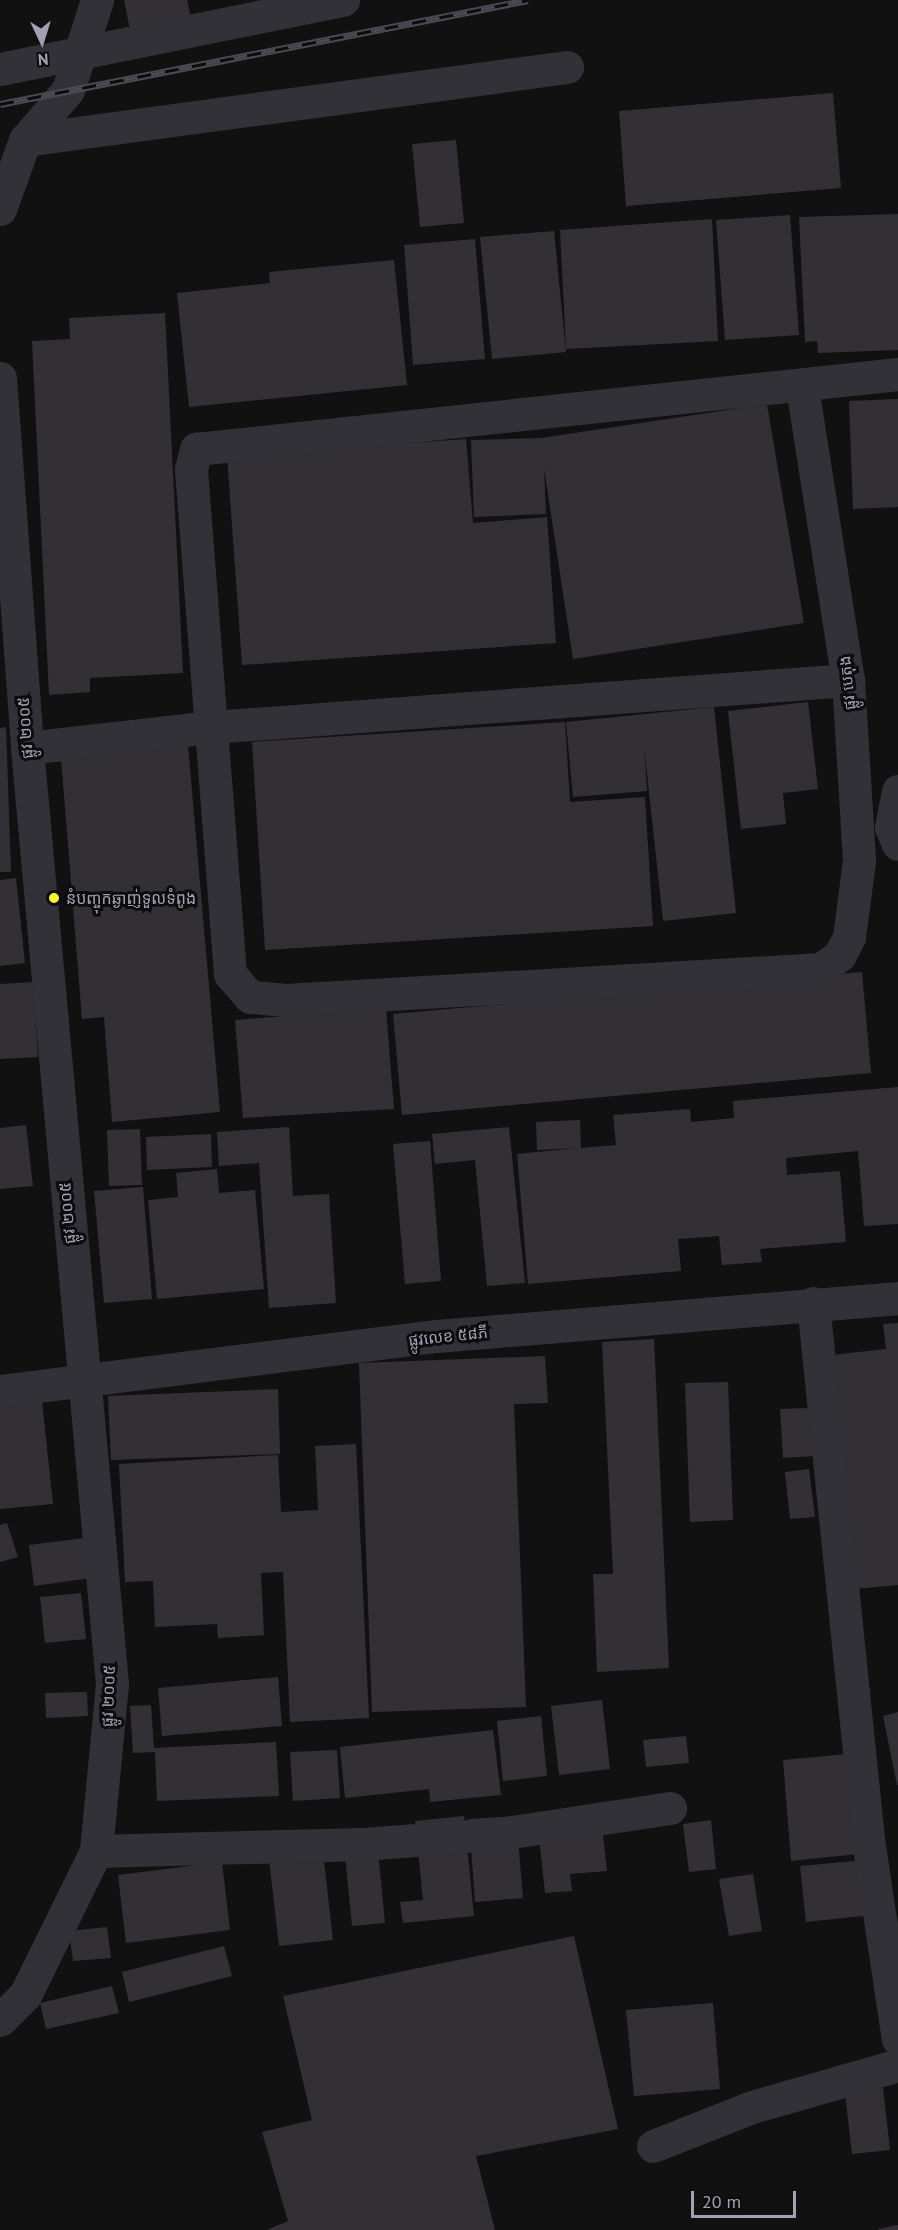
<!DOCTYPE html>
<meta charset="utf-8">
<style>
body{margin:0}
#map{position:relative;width:898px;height:2230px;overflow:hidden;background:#111112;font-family:"PT Sans","Noto Sans Khmer",sans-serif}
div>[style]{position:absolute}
.building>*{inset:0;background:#323035}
.minor>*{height:33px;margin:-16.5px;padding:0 16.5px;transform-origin:16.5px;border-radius:16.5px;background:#333138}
.rail>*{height:7px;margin-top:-3.5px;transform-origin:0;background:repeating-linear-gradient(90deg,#0c0c0d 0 14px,#4b4a53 0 28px);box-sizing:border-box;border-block:2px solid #4b4a53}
.dots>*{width:16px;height:16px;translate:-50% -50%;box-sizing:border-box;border:3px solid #0c0c0d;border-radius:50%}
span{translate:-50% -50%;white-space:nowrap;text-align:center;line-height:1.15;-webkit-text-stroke:6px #0c0c0d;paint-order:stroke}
.street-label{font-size:16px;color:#a2a0b5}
.poi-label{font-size:16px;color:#a2a0b5}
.left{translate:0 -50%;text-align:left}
.north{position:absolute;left:12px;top:12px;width:60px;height:60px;-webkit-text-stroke:4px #0c0c0d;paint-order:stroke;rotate:176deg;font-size:16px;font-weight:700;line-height:24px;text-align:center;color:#a2a0b5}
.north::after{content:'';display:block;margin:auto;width:21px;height:27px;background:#a2a0b5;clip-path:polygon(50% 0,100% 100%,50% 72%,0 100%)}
.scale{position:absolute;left:691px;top:2191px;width:105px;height:27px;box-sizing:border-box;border:3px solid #a2a0b5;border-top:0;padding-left:8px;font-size:18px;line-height:21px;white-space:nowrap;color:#a2a0b5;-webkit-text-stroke:4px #0c0c0d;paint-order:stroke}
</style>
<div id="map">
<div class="building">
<i style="clip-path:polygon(124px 0,187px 0,191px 18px,130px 30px)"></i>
<i style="clip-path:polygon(833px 93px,841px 188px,626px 206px,619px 111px)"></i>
<i style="clip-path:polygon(456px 140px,464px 223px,420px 227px,412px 144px)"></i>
<i style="clip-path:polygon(898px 214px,898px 350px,818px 353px,817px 341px,805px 342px,799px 217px)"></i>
<i style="clip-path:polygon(790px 215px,799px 335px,725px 340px,716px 220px)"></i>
<i style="clip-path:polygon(712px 219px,718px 341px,566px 349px,560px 230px)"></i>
<i style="clip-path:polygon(554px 231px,566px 352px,492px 359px,480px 237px)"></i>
<i style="clip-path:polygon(475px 239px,485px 359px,413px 365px,404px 245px)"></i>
<i style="clip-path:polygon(394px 260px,407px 385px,189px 407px,177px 293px,270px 283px,269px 272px)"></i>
<i style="clip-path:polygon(165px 313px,183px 673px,90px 678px,90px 692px,49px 695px,32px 341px,70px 339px,69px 318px)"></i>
<i style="clip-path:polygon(898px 399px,898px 507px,853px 509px,849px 401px)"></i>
<i style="clip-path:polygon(767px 404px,804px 623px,573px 659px,544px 468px,546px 514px,474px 517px,471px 440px,541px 438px)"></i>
<i style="clip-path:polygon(466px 439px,473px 523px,547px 517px,556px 643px,242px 665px,227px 456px)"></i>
<i style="clip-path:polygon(808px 702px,818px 789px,783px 793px,786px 824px,741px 829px,728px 711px)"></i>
<i style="clip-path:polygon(714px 707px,736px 913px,663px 921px,644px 746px,647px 791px,573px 797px,566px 722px)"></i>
<i style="clip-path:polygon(565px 722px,570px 802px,645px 797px,653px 926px,265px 950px,252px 742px)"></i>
<i style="clip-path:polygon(6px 727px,11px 872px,0 872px,0 728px)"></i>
<i style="clip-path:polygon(187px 734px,220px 1112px,112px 1122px,104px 1017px,82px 1019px,61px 758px)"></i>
<i style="clip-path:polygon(16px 878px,25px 963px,0 966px,0 880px)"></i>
<i style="clip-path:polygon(862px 972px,871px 1073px,402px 1115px,393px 1014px)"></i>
<i style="clip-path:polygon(33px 982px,38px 1057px,0 1059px,0 984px)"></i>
<i style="clip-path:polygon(386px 1008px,394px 1109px,243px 1118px,235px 1020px)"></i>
<i style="clip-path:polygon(898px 1087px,898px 1224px,864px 1226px,858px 1151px,786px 1158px,787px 1175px,840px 1171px,846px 1242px,760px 1249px,762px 1262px,722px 1265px,719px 1236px,678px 1239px,681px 1271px,528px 1284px,517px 1154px,578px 1148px,537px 1150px,536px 1122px,580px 1120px,581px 1148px,616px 1145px,613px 1115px,690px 1109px,691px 1122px,734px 1118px,733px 1101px)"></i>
<i style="clip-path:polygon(26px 1125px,33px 1186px,0 1189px,0 1128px)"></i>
<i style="clip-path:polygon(289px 1127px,293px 1196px,329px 1194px,336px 1303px,269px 1308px,259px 1163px,219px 1166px,217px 1132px)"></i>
<i style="clip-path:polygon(509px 1127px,525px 1283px,487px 1286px,475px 1160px,435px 1164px,432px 1134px)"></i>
<i style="clip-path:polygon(140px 1129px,142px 1185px,109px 1186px,107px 1130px)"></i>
<i style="clip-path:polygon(211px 1134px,212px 1167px,147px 1170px,146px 1137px)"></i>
<i style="clip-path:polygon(430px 1141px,441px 1281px,405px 1284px,393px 1144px)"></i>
<i style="clip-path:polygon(217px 1169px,219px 1193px,255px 1190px,264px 1289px,157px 1299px,148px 1200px,178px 1197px,176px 1173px)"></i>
<i style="clip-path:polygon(143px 1187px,152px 1299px,104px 1303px,94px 1191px)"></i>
<i style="clip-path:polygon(898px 1323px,898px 1585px,855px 1589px,832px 1355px,886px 1349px,883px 1324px)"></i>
<i style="clip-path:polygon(654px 1339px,669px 1668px,597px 1672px,593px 1574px,613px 1574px,602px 1342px)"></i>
<i style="clip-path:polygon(545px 1356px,548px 1403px,514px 1404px,526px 1707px,372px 1712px,359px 1363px)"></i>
<i style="clip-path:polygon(728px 1382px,733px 1520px,690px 1522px,685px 1383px)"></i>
<i style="clip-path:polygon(278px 1389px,280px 1454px,111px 1460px,108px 1396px)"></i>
<i style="clip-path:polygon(41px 1392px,53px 1504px,0 1509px,0 1396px)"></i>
<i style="clip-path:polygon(811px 1408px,814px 1456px,783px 1458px,780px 1409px)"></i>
<i style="clip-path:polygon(356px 1444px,369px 1718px,290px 1722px,283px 1572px,261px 1573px,264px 1635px,218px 1638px,217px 1624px,155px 1627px,153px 1581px,125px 1582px,119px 1464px,278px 1455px,281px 1512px,318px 1510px,315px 1446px)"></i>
<i style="clip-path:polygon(809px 1469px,815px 1517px,790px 1519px,785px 1472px)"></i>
<i style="clip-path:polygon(7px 1523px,18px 1557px,0 1562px,0 1525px)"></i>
<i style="clip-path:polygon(93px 1537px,98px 1577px,34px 1586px,29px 1545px)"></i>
<i style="clip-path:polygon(81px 1593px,86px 1639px,45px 1643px,40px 1597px)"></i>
<i style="clip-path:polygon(278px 1677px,282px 1726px,162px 1736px,158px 1688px)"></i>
<i style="clip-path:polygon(87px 1692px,88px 1716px,46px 1718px,45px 1693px)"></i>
<i style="clip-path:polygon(602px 1700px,610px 1769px,559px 1775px,551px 1706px)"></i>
<i style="clip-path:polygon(151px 1705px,154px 1748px,276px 1742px,279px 1796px,157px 1801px,155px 1752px,133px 1753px,130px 1706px)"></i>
<i style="clip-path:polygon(898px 1712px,898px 1785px,897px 1785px,883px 1716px)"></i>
<i style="clip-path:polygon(541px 1716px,547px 1776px,503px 1781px,497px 1721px)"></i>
<i style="clip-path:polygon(493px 1730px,501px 1795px,430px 1802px,429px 1789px,345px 1798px,340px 1747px)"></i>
<i style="clip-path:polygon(686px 1736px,689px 1763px,646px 1767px,643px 1740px)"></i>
<i style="clip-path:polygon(337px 1750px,340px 1798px,293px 1801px,290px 1752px)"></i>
<i style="clip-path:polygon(857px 1753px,868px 1853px,791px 1861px,783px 1760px)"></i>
<i style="clip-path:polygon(600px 1810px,607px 1871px,570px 1874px,572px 1891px,545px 1893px,537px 1817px)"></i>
<i style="clip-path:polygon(464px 1816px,474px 1916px,403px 1923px,400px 1902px,423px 1900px,415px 1821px)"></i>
<i style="clip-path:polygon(516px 1816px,523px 1898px,475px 1902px,469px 1819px)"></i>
<i style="clip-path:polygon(711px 1820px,716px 1869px,689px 1872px,683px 1824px)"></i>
<i style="clip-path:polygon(376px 1831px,385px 1923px,352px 1926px,343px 1834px)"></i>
<i style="clip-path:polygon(321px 1835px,333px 1940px,279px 1946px,267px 1842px)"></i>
<i style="clip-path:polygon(866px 1860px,872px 1915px,806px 1922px,800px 1866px)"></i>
<i style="clip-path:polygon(222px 1862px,230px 1930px,126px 1943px,118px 1875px)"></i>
<i style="clip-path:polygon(753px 1874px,762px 1931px,729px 1936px,719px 1879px)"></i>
<i style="clip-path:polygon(107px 1927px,111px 1958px,73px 1961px,69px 1931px)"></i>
<i style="clip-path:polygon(574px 1936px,618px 2129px,476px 2156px,495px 2230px,267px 2230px,288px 2221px,262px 2132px,312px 2120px,283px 1996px)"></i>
<i style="clip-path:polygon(224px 1946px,232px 1976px,129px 2002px,122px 1972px)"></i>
<i style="clip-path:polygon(112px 1986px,119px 2013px,46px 2029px,40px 2003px)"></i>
<i style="clip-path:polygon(713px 2003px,720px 2089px,634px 2096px,626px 2010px)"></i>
<i style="clip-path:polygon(883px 2088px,890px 2150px,852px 2154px,845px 2093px)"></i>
<i style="clip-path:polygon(898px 2225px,898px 2230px,878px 2230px,878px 2229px)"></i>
</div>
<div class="minor">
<i style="left:0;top:69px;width:350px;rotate:-11.4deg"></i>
<i style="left:25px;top:140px;width:547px;rotate:-7.67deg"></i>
<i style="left:0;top:209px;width:73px;rotate:-70.1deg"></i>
<i style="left:25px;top:140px;width:66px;rotate:-49.3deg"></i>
<i style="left:68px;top:90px;width:95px;rotate:-72.1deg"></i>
<i style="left:0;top:378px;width:371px;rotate:85.8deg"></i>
<i style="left:27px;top:748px;width:940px;rotate:84.81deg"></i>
<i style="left:112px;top:1684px;width:168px;rotate:95.5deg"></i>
<i style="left:96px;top:1851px;width:161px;rotate:116.2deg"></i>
<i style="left:25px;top:1995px;width:35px;rotate:135deg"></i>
<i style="left:802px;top:387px;width:297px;rotate:81.1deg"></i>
<i style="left:848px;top:680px;width:181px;rotate:86.5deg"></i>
<i style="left:859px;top:861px;width:77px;rotate:97.5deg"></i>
<i style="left:849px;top:937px;width:20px;rotate:117deg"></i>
<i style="left:840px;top:955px;width:24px;rotate:144deg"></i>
<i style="left:821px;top:969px;width:536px;rotate:176.68deg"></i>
<i style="left:286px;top:1000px;width:36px;rotate:-175deg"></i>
<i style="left:250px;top:997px;width:30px;rotate:-131deg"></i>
<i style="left:230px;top:974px;width:507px;rotate:-94.42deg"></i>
<i style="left:191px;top:469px;width:21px;rotate:-76deg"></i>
<i style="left:196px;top:449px;width:706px;rotate:-6.1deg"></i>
<i style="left:27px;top:748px;width:186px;rotate:-6.5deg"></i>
<i style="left:212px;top:727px;width:638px;rotate:-4.23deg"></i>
<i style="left:898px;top:791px;width:37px;rotate:101deg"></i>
<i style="left:891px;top:827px;width:18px;rotate:68deg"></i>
<i style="left:813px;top:1303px;width:539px;rotate:84.14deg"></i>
<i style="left:868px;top:1839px;width:202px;rotate:81.5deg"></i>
<i style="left:0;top:1391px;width:440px;rotate:-7.2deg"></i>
<i style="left:437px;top:1336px;width:463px;rotate:-4.7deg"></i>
<i style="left:96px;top:1851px;width:267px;rotate:-1.5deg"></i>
<i style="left:363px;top:1844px;width:142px;rotate:-4.4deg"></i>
<i style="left:505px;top:1833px;width:167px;rotate:-8.6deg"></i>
<i style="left:653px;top:2146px;width:106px;rotate:-21.5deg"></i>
<i style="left:752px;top:2107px;width:152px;rotate:-16deg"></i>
</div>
<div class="rail">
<i style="left:0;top:104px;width:538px;rotate:-11.14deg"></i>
</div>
<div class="dots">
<i style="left:54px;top:898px;background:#f8ff1c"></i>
</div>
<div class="street-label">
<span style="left:847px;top:683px;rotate:-96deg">ផ្លូវ បេតុង</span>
<span style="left:25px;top:728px;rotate:-94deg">ផ្លូវ ២០០៥</span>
<span style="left:67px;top:1213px;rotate:-95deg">ផ្លូវ ២០០៥</span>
<span style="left:448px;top:1336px;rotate:-6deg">ផ្លូវលេខ ៥៨ភី</span>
<span style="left:108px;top:1696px;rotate:-88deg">ផ្លូវ ២០០៥</span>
</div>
<div class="poi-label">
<span class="left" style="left:66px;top:898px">នំបញ្ចុកឆ្ងាញ់ទួលទំពូង</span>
</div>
<div class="north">N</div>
<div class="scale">20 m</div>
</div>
